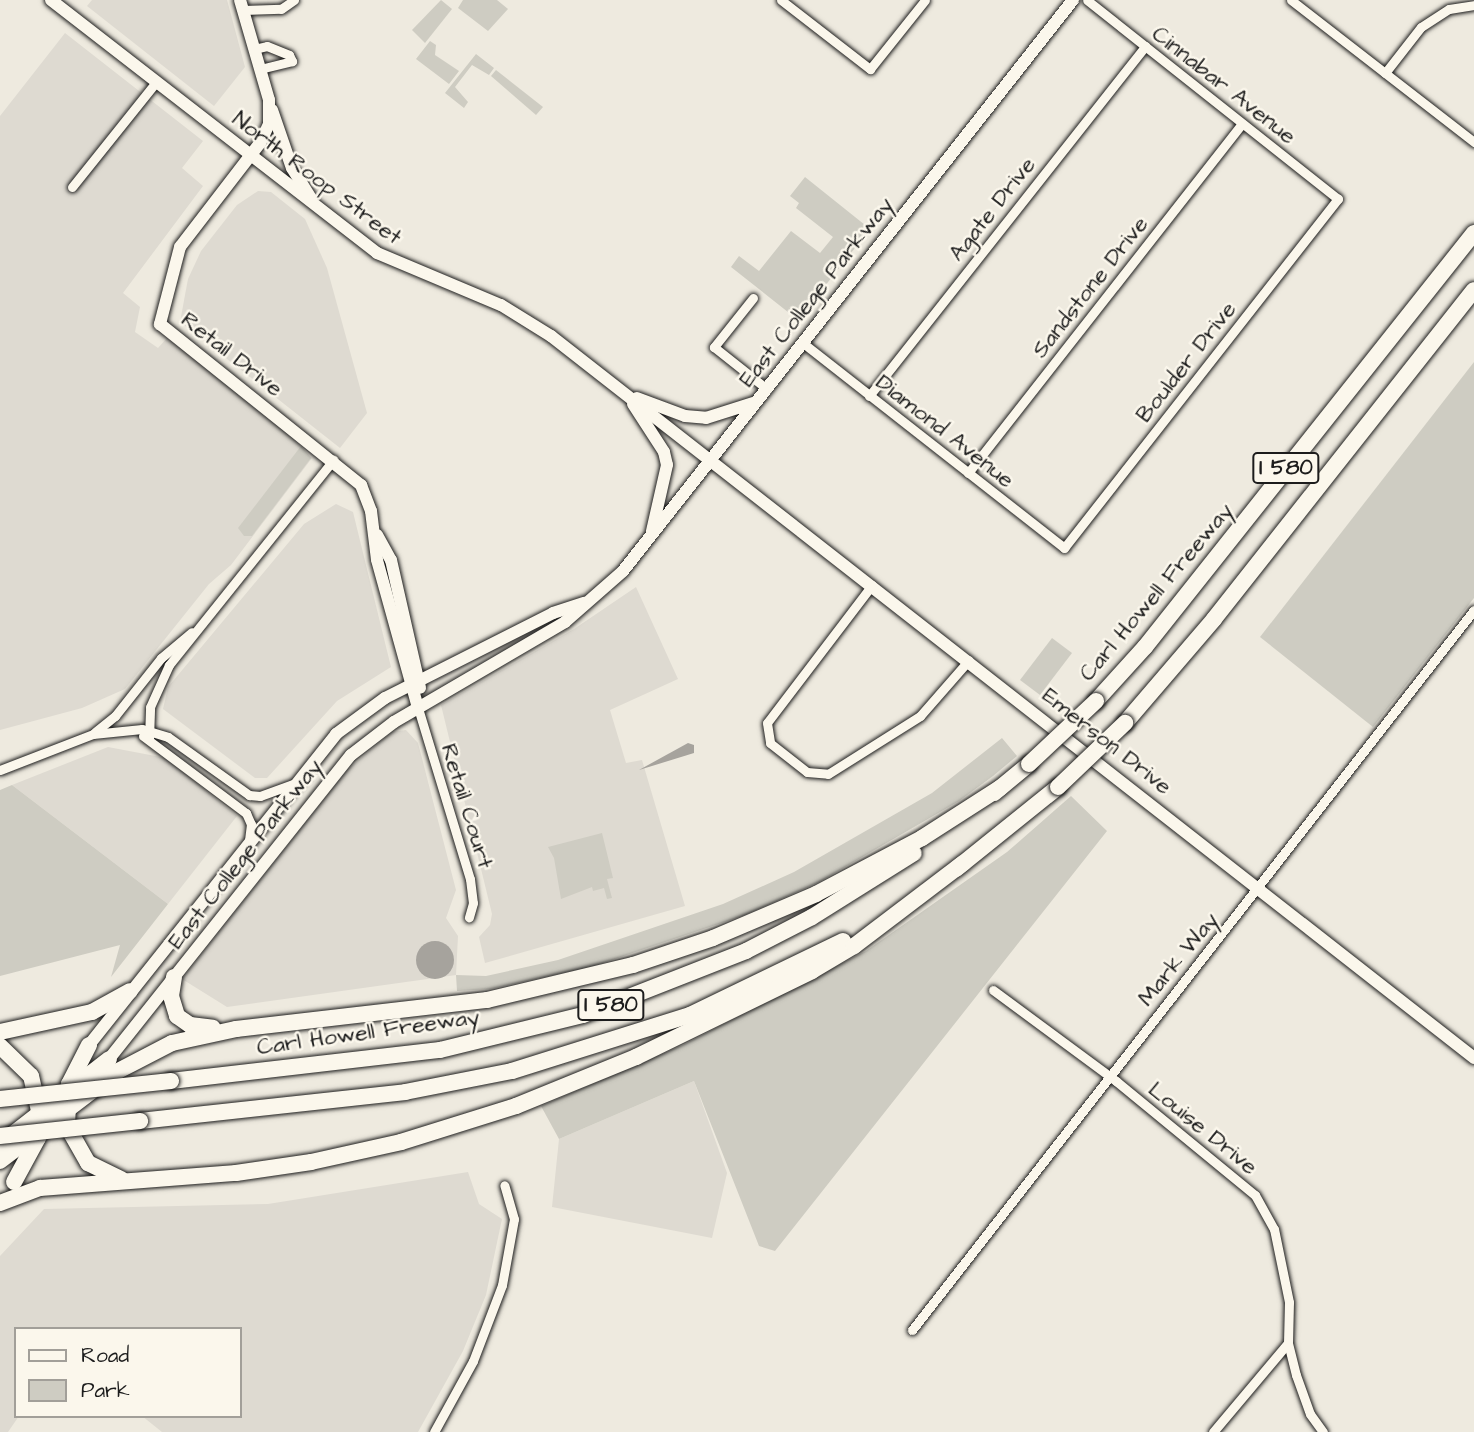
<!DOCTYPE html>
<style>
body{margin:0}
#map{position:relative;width:1474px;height:1432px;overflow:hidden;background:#eeeadf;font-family:"Architects Daughter",sans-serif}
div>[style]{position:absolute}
.built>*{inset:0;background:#dedad1}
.green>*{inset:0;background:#ceccc2}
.water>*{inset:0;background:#a6a39d}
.round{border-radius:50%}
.roads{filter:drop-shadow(0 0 2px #1c1c1c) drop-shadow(0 0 2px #1c1c1c)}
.street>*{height:9px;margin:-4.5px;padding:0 4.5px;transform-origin:4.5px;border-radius:4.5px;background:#fbf7ec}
.secondary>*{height:12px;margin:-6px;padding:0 6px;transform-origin:6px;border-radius:6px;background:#fbf7ec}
.highway>*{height:16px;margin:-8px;padding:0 8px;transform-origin:8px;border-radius:8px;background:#fbf7ec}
.bridges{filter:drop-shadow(0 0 2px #1c1c1c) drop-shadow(0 0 2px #1c1c1c)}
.highway-bridge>*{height:16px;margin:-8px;padding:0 8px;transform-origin:8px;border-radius:8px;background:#fbf7ec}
span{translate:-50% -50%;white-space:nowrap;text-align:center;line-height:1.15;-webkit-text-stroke:5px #fbf7ec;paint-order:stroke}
.shield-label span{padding:2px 5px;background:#fbf7ec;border:2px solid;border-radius:5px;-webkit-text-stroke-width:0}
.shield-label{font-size:21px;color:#1c1c1c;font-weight:700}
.street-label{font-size:23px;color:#1c1c1c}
.legend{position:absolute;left:14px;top:1327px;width:228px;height:91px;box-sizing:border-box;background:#fbf7ec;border:2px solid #a29f99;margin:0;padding:9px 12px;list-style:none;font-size:21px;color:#1c1c1c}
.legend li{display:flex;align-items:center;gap:14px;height:35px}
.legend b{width:35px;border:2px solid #a29f99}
</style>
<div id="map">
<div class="built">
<i style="clip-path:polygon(92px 0,227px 0,245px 67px,214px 106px,87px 6px)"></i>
<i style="clip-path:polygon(65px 33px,203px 141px,182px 168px,203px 186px,123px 293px,140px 307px,135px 332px,158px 348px,167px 338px,284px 429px,312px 458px,231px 565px,209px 584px,125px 689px,82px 708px,0 730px,0 116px)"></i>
<i style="clip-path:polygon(258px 191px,271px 192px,305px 219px,327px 268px,367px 413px,340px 448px,180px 322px,188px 279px,201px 251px,237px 205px)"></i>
<i style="clip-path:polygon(336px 504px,353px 512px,391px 667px,337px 701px,267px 778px,255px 778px,163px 709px,168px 687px,304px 524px)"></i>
<i style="clip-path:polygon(636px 587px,678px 679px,610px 710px,626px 763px,642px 760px,685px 906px,485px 963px,479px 937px,490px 925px,492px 914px,441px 705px,574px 629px)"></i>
<i style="clip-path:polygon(406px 730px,418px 743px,456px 890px,446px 918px,458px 936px,456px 975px,227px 1007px,182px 979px,347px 770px,392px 732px)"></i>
<i style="clip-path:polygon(108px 747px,166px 758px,237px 816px,168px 904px,12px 785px)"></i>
<i style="clip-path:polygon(694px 1081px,727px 1173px,712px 1238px,552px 1207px,559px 1139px)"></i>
<i style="clip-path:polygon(468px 1172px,479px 1204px,502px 1219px,486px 1295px,463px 1351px,418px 1432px,162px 1432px,142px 1416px,240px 1416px,240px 1329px,16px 1329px,16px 1416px,19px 1416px,8px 1432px,0 1432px,0 1256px,44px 1209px,268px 1204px)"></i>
</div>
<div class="green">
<i style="clip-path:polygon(441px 0,452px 9px,425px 43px,412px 30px)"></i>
<i style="clip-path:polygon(463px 0,497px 0,508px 9px,488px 31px,458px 8px)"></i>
<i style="clip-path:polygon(430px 41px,436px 45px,435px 55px,459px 71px,449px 84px,416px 59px)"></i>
<i style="clip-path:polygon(476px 54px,494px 68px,489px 75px,472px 65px,455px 87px,468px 102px,464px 108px,445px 93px)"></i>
<i style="clip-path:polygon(496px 70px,543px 107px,536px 115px,491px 76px)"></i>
<i style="clip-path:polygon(805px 177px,870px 229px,798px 320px,731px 267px,739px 256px,759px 271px,791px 231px,820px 253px,833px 237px,796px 208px,799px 203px,790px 196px)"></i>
<i style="clip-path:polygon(1474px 362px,1474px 598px,1373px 727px,1260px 637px)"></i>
<i style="clip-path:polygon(301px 446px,311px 458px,252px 536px,244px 536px,238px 528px)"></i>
<i style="clip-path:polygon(1052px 638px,1072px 653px,1040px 695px,1020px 680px)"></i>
<i style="clip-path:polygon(1002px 738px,1017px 756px,993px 776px,959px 801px,819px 882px,745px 915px,591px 967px,490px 989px,457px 991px,456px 975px,486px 976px,558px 960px,723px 904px,794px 872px,932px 793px)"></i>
<i style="clip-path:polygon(12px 785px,168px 904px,111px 977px,120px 945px,0 976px,0 790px)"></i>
<i style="clip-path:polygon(1071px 796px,1107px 831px,775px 1251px,759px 1246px,694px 1081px,559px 1139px,541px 1106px,683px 1045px,866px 951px,1007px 852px)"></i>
<i style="clip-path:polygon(602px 833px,613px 878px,607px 879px,612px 898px,607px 899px,604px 888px,593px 891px,592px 887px,561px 899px,554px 858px,548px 847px)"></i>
</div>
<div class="water">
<i style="clip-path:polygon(688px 743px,694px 745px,694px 753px,639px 770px)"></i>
<i class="round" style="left:416px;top:941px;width:38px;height:38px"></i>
</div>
<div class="roads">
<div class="street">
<i style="left:781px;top:0;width:113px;rotate:37.8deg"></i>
<i style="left:870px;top:69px;width:88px;rotate:-51.4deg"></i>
<i style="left:1291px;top:0;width:232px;rotate:37.8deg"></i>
<i style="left:243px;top:10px;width:38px;rotate:-2deg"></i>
<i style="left:281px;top:9px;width:16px;rotate:-35deg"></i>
<i style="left:254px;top:49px;width:13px;rotate:-13deg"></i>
<i style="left:267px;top:46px;width:24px;rotate:22deg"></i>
<i style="left:289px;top:55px;width:7px;rotate:63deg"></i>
<i style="left:260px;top:69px;width:33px;rotate:-14deg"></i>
<i style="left:1385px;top:73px;width:58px;rotate:-52deg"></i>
<i style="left:1421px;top:27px;width:33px;rotate:-33deg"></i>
<i style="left:1449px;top:9px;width:25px;rotate:-9deg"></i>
<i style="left:72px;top:187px;width:134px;rotate:-51.3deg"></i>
<i style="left:753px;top:298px;width:63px;rotate:128.5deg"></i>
<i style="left:714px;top:347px;width:68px;rotate:38.4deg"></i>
<i style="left:803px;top:343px;width:332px;rotate:38.1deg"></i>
<i style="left:1064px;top:548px;width:444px;rotate:-51.9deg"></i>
<i style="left:1338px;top:199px;width:320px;rotate:-141.6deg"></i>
<i style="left:869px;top:396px;width:446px;rotate:-51.7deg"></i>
<i style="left:968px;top:473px;width:444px;rotate:-51.9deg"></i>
<i style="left:872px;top:585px;width:173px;rotate:127.3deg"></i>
<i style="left:767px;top:723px;width:20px;rotate:81deg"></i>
<i style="left:770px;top:743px;width:47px;rotate:38.1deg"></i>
<i style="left:807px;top:772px;width:21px;rotate:5deg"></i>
<i style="left:828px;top:774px;width:109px;rotate:-32.2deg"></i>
<i style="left:920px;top:716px;width:74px;rotate:-48.8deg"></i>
<i style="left:418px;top:708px;width:179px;rotate:73.1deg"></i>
<i style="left:470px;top:879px;width:24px;rotate:83deg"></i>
<i style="left:473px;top:903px;width:15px;rotate:106deg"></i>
<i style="left:95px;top:732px;width:26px;rotate:-39deg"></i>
<i style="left:115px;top:716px;width:74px;rotate:-51.6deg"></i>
<i style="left:161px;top:658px;width:40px;rotate:-40deg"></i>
<i style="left:143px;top:736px;width:129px;rotate:36.8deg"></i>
<i style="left:246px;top:813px;width:12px;rotate:66deg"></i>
<i style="left:251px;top:824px;width:17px;rotate:97deg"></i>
<i style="left:149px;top:739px;width:32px;rotate:-88deg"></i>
<i style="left:150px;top:707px;width:46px;rotate:-65.7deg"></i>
<i style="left:169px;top:665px;width:263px;rotate:-51.3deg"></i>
<i style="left:0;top:770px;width:100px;rotate:-21.2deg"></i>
<i style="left:93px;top:734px;width:49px;rotate:-5.8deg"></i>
<i style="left:142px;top:729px;width:27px;rotate:17deg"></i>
<i style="left:168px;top:737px;width:100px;rotate:35.6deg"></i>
<i style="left:249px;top:795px;width:11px;rotate:5deg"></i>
<i style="left:260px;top:796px;width:35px;rotate:-20deg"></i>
<i style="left:993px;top:990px;width:153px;rotate:36.5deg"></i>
<i style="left:1116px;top:1081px;width:180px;rotate:39.4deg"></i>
<i style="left:1255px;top:1195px;width:39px;rotate:61deg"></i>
<i style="left:1274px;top:1229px;width:75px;rotate:78.4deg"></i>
<i style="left:1289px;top:1302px;width:41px;rotate:91.4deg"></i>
<i style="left:1288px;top:1343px;width:33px;rotate:76deg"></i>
<i style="left:1296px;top:1375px;width:41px;rotate:70.3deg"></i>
<i style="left:1310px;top:1414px;width:22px;rotate:54deg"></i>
<i style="left:912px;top:1330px;width:913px;rotate:-52.03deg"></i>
<i style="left:434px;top:1432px;width:81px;rotate:-61.2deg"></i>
<i style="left:473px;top:1361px;width:81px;rotate:-69.1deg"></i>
<i style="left:502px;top:1285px;width:67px;rotate:-79.7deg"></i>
<i style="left:514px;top:1219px;width:35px;rotate:-106deg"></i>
<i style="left:1213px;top:1432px;width:116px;rotate:-49.9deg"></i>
</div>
<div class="secondary">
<i style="left:51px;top:0;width:413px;rotate:37.8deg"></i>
<i style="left:377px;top:253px;width:134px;rotate:22.8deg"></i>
<i style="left:501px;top:305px;width:59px;rotate:31.8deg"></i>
<i style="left:551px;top:336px;width:1172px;rotate:38.03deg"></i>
<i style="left:240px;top:0;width:104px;rotate:73.8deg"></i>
<i style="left:269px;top:100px;width:24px;rotate:90deg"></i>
<i style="left:269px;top:124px;width:21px;rotate:115deg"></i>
<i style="left:260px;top:143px;width:131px;rotate:127.6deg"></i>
<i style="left:180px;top:247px;width:80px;rotate:104.6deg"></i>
<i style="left:160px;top:324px;width:258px;rotate:38.7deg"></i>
<i style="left:361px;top:485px;width:28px;rotate:69deg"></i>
<i style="left:371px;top:511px;width:49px;rotate:83deg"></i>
<i style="left:377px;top:560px;width:154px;rotate:74.5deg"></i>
<i style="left:272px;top:110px;width:61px;rotate:71deg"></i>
<i style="left:292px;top:168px;width:36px;rotate:58deg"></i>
<i style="left:637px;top:398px;width:51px;rotate:20.6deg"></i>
<i style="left:685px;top:416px;width:21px;rotate:5deg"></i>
<i style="left:706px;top:418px;width:52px;rotate:-17.7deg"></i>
<i style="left:633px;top:404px;width:57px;rotate:57.1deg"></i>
<i style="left:664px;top:452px;width:13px;rotate:77deg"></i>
<i style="left:667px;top:465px;width:68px;rotate:102.8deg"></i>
<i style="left:377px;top:535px;width:29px;rotate:61deg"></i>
<i style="left:391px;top:560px;width:131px;rotate:77.2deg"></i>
<i style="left:85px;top:1050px;width:404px;rotate:-51.5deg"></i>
<i style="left:336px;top:734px;width:61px;rotate:-36.3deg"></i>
<i style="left:385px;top:698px;width:188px;rotate:-26.8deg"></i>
<i style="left:553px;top:613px;width:33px;rotate:-18deg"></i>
<i style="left:105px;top:1064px;width:395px;rotate:-51.5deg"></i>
<i style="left:351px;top:755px;width:54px;rotate:-37.5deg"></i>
<i style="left:394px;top:722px;width:198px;rotate:-30.3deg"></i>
<i style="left:565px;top:622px;width:77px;rotate:-41.3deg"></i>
<i style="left:623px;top:571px;width:727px;rotate:-51.76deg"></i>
</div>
<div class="highway">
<i style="left:1096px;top:701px;width:73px;rotate:-47.8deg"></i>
<i style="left:1145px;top:647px;width:529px;rotate:-51.53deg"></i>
<i style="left:1125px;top:723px;width:137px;rotate:-49.4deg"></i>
<i style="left:1214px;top:619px;width:419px;rotate:-51.7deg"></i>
<i style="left:994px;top:793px;width:45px;rotate:-39.6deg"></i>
<i style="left:956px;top:869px;width:131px;rotate:-38.8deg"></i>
<i style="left:174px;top:977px;width:19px;rotate:99deg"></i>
<i style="left:171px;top:996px;width:21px;rotate:73deg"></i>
<i style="left:177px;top:1016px;width:16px;rotate:35deg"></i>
<i style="left:190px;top:1025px;width:23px;rotate:7deg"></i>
<i style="left:0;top:1032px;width:94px;rotate:-12.3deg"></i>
<i style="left:92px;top:1012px;width:43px;rotate:-28.9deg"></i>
<i style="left:89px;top:1045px;width:44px;rotate:117.1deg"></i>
<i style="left:69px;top:1084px;width:42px;rotate:92.7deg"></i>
<i style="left:67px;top:1126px;width:43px;rotate:60.4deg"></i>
<i style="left:88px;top:1163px;width:37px;rotate:26deg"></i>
<i style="left:0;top:1046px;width:43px;rotate:44.1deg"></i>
<i style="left:31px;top:1076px;width:40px;rotate:77deg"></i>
<i style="left:40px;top:1115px;width:23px;rotate:95deg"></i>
<i style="left:38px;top:1138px;width:50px;rotate:118.6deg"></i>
<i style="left:171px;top:1081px;width:271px;rotate:-6.6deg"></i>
<i style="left:440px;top:1050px;width:147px;rotate:-13.8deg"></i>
<i style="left:583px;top:1015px;width:175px;rotate:-21.4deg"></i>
<i style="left:746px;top:951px;width:74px;rotate:-27.3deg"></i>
<i style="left:812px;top:917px;width:120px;rotate:-32.1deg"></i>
<i style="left:140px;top:1121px;width:267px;rotate:-6.2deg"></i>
<i style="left:405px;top:1092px;width:109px;rotate:-11.1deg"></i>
<i style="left:512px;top:1071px;width:187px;rotate:-17.5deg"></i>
<i style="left:690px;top:1015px;width:170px;rotate:-25.8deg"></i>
<i style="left:0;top:1144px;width:138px;rotate:-37.9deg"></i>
<i style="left:0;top:1161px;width:148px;rotate:-37.3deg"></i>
<i style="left:118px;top:1071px;width:61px;rotate:-27.4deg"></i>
<i style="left:172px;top:1043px;width:66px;rotate:-12.3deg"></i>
<i style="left:236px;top:1029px;width:253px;rotate:-6.6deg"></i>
<i style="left:487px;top:1000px;width:150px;rotate:-13.5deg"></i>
<i style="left:633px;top:965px;width:84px;rotate:-18.6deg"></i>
<i style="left:713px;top:938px;width:112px;rotate:-23.1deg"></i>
<i style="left:816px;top:894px;width:120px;rotate:-27.8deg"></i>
<i style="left:922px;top:838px;width:93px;rotate:-32.7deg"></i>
<i style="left:0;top:1203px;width:43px;rotate:-20.6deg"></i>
<i style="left:40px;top:1188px;width:197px;rotate:-4.4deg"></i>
<i style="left:236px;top:1173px;width:76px;rotate:-8.3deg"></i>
<i style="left:311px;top:1162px;width:92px;rotate:-12.5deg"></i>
<i style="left:401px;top:1142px;width:121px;rotate:-17.4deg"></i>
<i style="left:516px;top:1106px;width:130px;rotate:-22.2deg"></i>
<i style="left:636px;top:1057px;width:196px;rotate:-26deg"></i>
<i style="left:812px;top:971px;width:49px;rotate:-30.8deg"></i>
<i style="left:854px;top:946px;width:136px;rotate:-37.2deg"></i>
</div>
</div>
<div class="bridges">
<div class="highway-bridge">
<i style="left:1029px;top:764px;width:92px;rotate:-43.2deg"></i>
<i style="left:1058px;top:787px;width:93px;rotate:-43.7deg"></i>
<i style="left:0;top:1099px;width:172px;rotate:-6deg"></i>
<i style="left:0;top:1136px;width:141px;rotate:-6.1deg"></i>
</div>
</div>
<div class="shield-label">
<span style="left:1286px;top:468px">I 580</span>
<span style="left:611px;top:1005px">I 580</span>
</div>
<div class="street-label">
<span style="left:1224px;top:85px;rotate:38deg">Cinnabar Avenue</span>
<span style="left:317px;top:178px;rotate:37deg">North Roop Street</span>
<span style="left:992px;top:209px;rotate:-52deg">Agate Drive</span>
<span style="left:1090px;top:287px;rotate:-52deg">Sandstone Drive</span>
<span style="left:816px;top:292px;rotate:-52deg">East College Parkway</span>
<span style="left:232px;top:354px;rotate:38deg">Retail Drive</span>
<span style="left:1186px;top:362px;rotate:-52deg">Boulder Drive</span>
<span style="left:945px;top:431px;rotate:38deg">Diamond Avenue</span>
<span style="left:1156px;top:592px;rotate:-50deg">Carl Howell Freeway</span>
<span style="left:1107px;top:741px;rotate:38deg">Emerson Drive</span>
<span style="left:467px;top:806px;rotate:73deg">Retail Court</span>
<span style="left:245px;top:854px;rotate:-52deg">East College Parkway</span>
<span style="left:1178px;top:959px;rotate:-51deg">Mark Way</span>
<span style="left:368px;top:1032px;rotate:-8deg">Carl Howell Freeway</span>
<span style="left:1203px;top:1128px;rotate:39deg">Louise Drive</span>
</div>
<ul class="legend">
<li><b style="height:9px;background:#fbf7ec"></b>Road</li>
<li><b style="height:19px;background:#ceccc2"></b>Park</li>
</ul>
</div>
